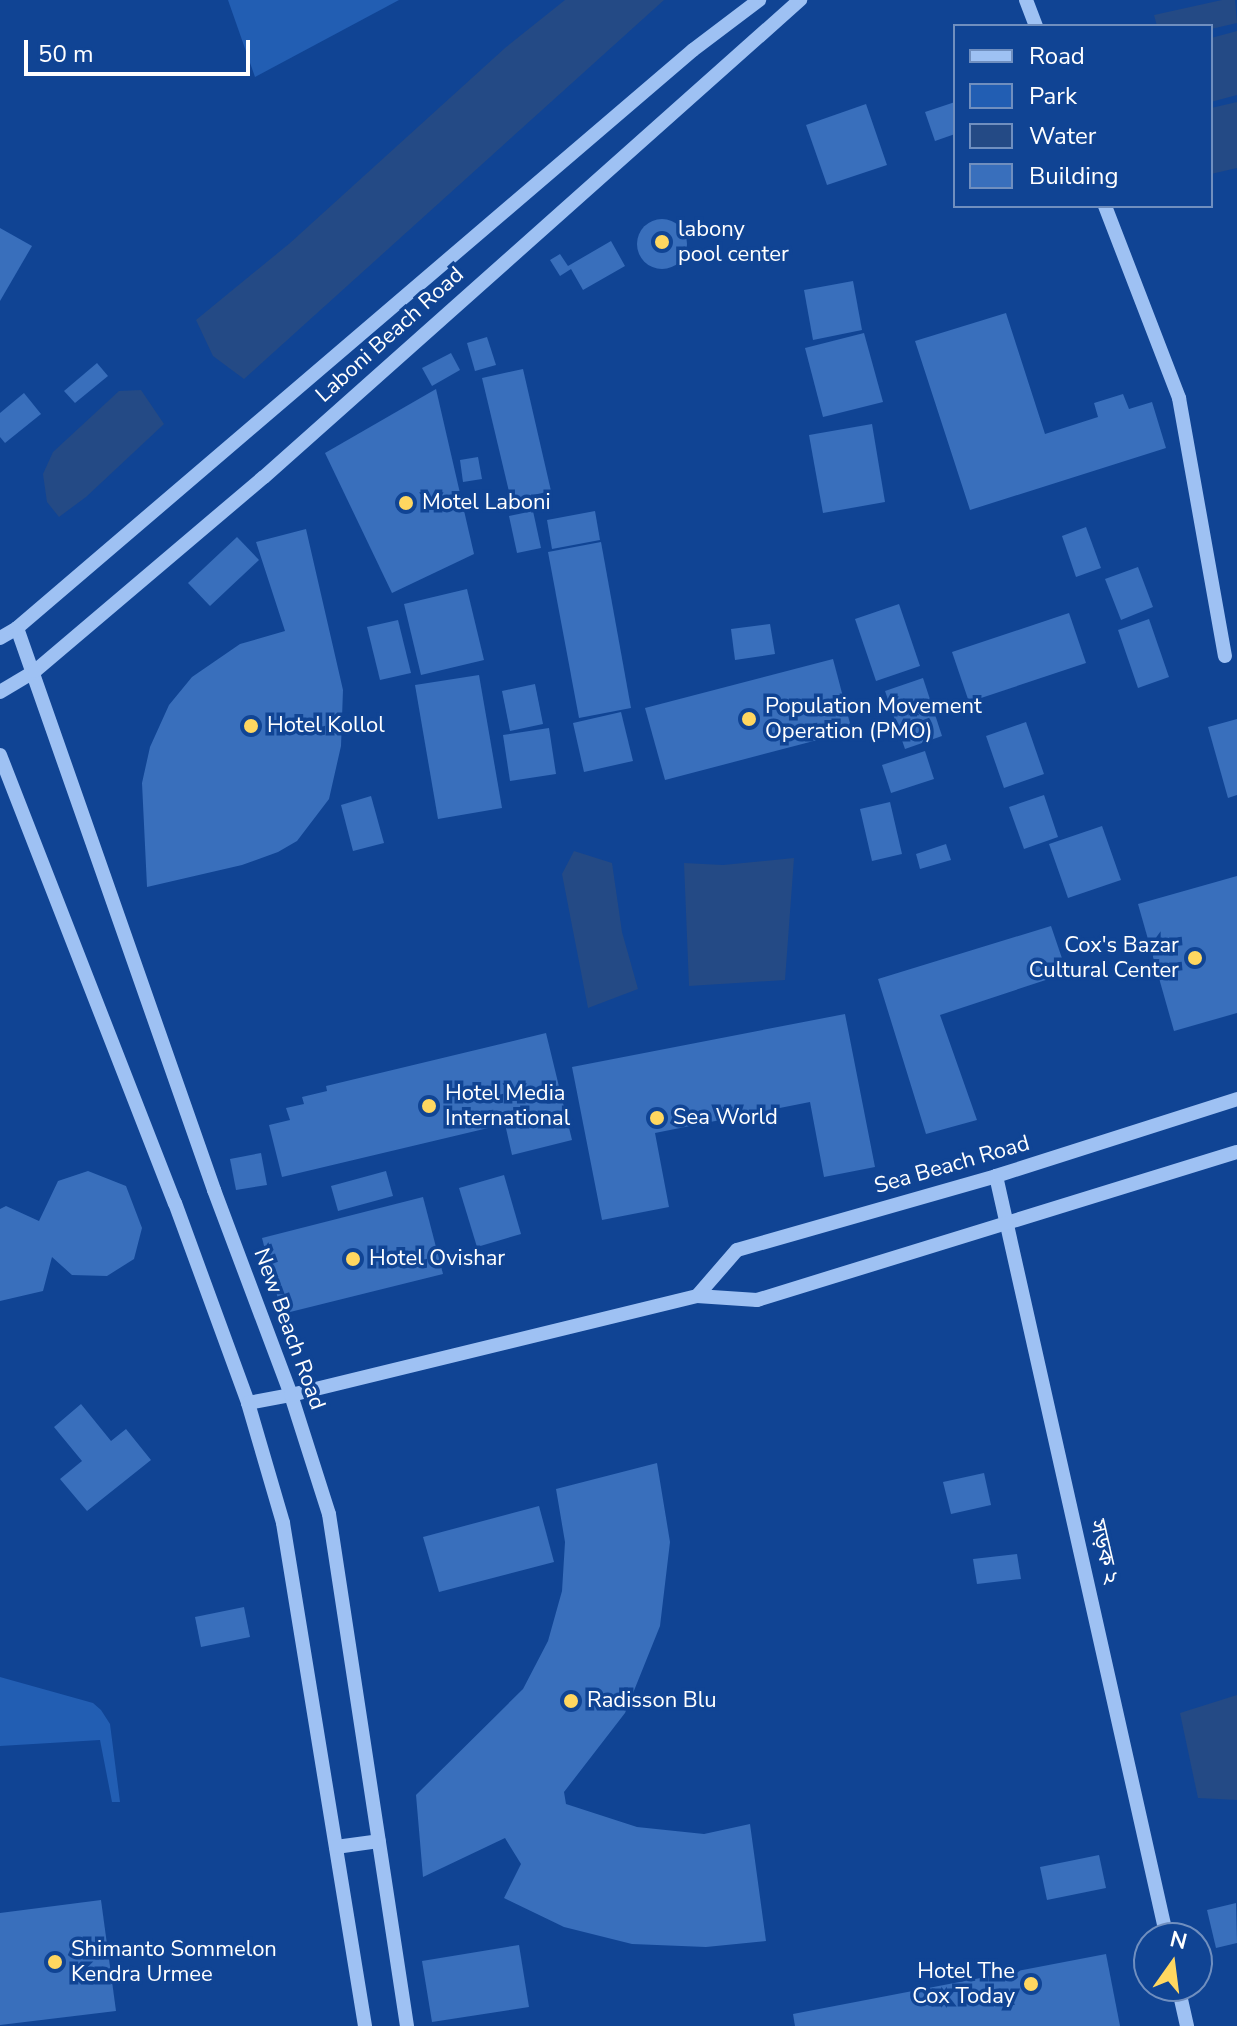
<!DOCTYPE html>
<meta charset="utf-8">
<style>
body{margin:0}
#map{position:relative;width:1237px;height:2026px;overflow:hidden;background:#104494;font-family:"Nunito Sans","Noto Sans Bengali",sans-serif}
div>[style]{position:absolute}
.green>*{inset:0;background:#225eb3}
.water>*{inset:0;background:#244a85}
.building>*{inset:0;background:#396fbc}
.round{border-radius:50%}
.minor>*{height:14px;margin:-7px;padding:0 7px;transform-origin:7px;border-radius:7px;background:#9ec1f3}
.dots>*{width:22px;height:22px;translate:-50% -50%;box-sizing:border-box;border:4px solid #104494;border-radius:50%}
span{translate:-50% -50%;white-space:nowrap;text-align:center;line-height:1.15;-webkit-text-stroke:7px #104494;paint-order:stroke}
.poi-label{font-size:22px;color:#fff}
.left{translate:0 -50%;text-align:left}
.right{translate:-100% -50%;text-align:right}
.street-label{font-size:22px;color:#fff}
.legend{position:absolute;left:953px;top:24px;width:260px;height:184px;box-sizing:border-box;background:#104494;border:2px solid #708fbf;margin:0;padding:10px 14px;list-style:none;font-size:24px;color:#fff}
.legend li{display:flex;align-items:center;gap:16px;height:40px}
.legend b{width:40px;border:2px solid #708fbf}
.north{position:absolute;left:1133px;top:1922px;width:80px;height:80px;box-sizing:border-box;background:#104494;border:2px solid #708fbf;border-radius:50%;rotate:14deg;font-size:22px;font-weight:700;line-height:32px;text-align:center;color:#fff}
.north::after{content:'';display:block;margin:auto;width:28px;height:36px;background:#ffd760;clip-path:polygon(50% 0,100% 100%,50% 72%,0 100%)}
.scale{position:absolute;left:24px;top:40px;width:226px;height:36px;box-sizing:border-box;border:4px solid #fff;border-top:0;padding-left:10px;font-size:24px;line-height:28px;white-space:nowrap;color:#fff;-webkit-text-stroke:6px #104494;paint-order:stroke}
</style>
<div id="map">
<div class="green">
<i style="clip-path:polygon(228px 0,399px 0,255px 77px)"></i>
<i style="clip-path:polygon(0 1677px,93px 1703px,101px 1710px,110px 1724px,120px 1802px,112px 1802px,100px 1740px,0 1746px)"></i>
</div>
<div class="water">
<i style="clip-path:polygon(565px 0,664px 0,244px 379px,213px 356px,196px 320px,290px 243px,505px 48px)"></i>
<i style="clip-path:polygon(1222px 0,1235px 0,1237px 23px,1211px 29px,1211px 26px,1157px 26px,1154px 15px)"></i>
<i style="clip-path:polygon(1237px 31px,1237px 95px,1211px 102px,1211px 38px)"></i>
<i style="clip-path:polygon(1237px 102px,1237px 168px,1211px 174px,1211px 108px)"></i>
<i style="clip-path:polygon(141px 390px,164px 424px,86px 497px,59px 517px,47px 502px,43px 474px,53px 452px,119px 391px)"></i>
<i style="clip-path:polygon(574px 851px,612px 863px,622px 932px,638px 989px,588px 1008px,562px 874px)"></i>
<i style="clip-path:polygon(794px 858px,785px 980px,689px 986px,684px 863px,723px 865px)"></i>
<i style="clip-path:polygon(1237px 1695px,1237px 1800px,1198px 1798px,1180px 1713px)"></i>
</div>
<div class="building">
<i style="clip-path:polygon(955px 102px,955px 134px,935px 141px,925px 112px)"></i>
<i style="clip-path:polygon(866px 104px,887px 165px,827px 185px,806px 125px)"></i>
<i class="round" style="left:637px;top:219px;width:50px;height:50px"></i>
<i style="clip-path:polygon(0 228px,32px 246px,0 301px)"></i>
<i style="clip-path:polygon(611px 241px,625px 266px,583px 290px,571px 269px,560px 276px,550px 260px,560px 254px,568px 266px)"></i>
<i style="clip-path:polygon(853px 281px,862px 330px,813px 340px,804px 290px)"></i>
<i style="clip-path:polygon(1006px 313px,1045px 434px,1098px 417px,1094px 403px,1123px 394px,1129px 409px,1152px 402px,1166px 448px,970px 510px,915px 341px)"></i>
<i style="clip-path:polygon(864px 333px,883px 402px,823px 417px,805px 348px)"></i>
<i style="clip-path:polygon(487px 337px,496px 365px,475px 371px,467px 343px)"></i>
<i style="clip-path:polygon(451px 353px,460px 370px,432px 386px,422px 368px)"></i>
<i style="clip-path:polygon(97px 363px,108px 376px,75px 403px,64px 391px)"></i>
<i style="clip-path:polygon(523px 369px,551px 491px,511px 500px,482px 378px)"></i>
<i style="clip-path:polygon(436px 389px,474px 554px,392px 593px,325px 453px)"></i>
<i style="clip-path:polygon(24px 393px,41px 414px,5px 443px,0 437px,0 413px)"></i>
<i style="clip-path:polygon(872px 424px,885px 502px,823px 513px,809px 435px)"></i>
<i style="clip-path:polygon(478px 457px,482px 479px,463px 482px,460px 460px)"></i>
<i style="clip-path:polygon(533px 511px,541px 548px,517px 553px,509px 516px)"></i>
<i style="clip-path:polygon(595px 511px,600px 540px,552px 549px,547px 520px)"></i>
<i style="clip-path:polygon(1086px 527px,1101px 568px,1076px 577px,1062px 536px)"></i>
<i style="clip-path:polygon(306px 529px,343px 690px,341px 746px,329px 799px,297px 841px,278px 852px,242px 865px,147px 887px,142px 783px,150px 747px,169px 705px,192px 677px,240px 644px,285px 631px,256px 542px)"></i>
<i style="clip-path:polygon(237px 537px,259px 560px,210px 606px,188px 583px)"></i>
<i style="clip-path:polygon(601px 542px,631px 708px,579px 718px,548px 552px)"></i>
<i style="clip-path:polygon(1138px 567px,1153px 607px,1121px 620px,1105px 579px)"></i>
<i style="clip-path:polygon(467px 589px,484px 660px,421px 675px,404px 604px)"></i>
<i style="clip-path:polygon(899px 604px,920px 666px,876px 681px,855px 619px)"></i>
<i style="clip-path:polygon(1069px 613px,1086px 663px,969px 702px,952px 652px)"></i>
<i style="clip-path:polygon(1149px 619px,1169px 677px,1138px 688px,1118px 630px)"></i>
<i style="clip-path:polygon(398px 620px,411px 673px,380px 680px,367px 627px)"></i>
<i style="clip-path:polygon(770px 624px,775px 654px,735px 660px,731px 629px)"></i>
<i style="clip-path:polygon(833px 659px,852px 731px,665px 780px,645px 708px)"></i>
<i style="clip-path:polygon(479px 675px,502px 808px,438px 819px,415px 685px)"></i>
<i style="clip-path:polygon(923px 678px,942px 736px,905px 749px,885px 691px)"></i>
<i style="clip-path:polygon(535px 684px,543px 724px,510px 731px,502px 691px)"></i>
<i style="clip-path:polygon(621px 712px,633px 761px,584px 772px,573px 723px)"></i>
<i style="clip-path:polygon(1237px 719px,1237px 795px,1228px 798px,1208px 727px)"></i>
<i style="clip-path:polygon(1026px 722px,1044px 774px,1004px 788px,986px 736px)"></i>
<i style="clip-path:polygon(549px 728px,556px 774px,510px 781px,503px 735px)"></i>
<i style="clip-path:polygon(925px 751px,934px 779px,891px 793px,882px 765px)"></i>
<i style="clip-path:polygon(1044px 795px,1058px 837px,1024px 849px,1009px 807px)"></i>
<i style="clip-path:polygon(371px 796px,384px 843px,353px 851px,341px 805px)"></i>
<i style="clip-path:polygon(890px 802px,902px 854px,872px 861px,860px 809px)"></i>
<i style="clip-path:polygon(1102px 826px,1121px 880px,1068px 898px,1049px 844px)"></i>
<i style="clip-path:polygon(946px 844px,951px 860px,920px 869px,916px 854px)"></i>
<i style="clip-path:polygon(1237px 876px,1237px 1013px,1174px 1031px,1138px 904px)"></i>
<i style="clip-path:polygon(1051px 926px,1067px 973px,940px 1015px,977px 1120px,926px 1134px,878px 979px)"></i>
<i style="clip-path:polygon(845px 1014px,875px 1167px,824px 1177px,810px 1102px,655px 1133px,669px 1207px,602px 1220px,572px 1067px)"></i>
<i style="clip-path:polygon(546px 1033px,572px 1140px,512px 1155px,505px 1124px,282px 1177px,269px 1125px,290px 1120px,286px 1108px,304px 1104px,302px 1097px,327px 1091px,326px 1086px)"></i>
<i style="clip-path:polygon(261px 1153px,267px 1185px,236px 1190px,230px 1159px)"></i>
<i style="clip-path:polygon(88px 1171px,126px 1186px,142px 1228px,134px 1259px,107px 1276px,72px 1275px,52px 1257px,43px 1291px,0 1301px,0 1209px,6px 1206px,39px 1221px,58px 1181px)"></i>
<i style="clip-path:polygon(386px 1171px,393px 1196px,338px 1211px,331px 1186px)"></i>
<i style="clip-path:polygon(504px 1175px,521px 1234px,477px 1247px,459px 1188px)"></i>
<i style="clip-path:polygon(423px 1197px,443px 1274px,282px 1314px,262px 1238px)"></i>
<i style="clip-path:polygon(81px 1404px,111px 1441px,126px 1429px,151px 1460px,87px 1511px,60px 1479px,82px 1461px,54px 1427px)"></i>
<i style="clip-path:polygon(657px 1463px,670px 1542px,660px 1626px,625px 1713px,564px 1792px,566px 1804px,637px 1827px,704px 1834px,750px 1824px,766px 1941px,706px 1947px,632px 1944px,564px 1927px,504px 1898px,521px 1864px,505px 1838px,423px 1877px,416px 1795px,523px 1689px,548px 1641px,562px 1591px,565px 1542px,556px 1489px)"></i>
<i style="clip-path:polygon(984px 1473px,991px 1505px,951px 1514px,943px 1482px)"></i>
<i style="clip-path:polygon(539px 1506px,554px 1562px,439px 1592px,423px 1537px)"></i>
<i style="clip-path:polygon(1017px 1554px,1021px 1579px,977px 1584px,973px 1559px)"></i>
<i style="clip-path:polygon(244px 1607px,250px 1637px,201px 1647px,195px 1617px)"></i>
<i style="clip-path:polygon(1099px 1855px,1106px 1888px,1047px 1900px,1040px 1867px)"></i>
<i style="clip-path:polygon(101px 1900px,116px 2011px,0 2025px,0 1913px)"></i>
<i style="clip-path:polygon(1236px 1903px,1237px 1943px,1216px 1948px,1207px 1910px)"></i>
<i style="clip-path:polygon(519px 1945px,529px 2007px,432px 2022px,422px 1961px)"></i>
<i style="clip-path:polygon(1106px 1954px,1120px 2026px,795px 2026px,793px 2014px)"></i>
</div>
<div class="minor">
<i style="left:1026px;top:0;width:28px;rotate:69deg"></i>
<i style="left:1105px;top:206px;width:206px;rotate:68.9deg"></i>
<i style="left:1179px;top:398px;width:262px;rotate:79.9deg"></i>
<i style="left:17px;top:628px;width:596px;rotate:70.68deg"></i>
<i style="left:214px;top:1190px;width:219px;rotate:69.4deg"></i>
<i style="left:291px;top:1395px;width:125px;rotate:72.3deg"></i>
<i style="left:329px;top:1514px;width:518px;rotate:81.34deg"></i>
<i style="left:0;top:638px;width:20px;rotate:-30deg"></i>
<i style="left:17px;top:628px;width:889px;rotate:-40.53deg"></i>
<i style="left:693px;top:50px;width:83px;rotate:-37.1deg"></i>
<i style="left:0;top:692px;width:41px;rotate:-31deg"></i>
<i style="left:35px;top:671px;width:300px;rotate:-40.3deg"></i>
<i style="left:264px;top:477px;width:718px;rotate:-41.67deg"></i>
<i style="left:0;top:755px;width:481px;rotate:68.7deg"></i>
<i style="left:175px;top:1203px;width:213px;rotate:69.9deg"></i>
<i style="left:248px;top:1403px;width:125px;rotate:73.7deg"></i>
<i style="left:283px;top:1523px;width:510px;rotate:80.74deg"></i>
<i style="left:996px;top:1176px;width:781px;rotate:77.35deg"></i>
<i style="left:697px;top:1296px;width:61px;rotate:-49deg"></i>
<i style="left:737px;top:1250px;width:269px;rotate:-15.9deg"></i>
<i style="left:996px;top:1176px;width:253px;rotate:-17.7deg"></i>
<i style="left:248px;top:1403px;width:44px;rotate:-10.5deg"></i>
<i style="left:291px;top:1395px;width:418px;rotate:-13.7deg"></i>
<i style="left:697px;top:1296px;width:60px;rotate:3.8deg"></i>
<i style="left:757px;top:1300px;width:502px;rotate:-17.14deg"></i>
<i style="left:336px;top:1847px;width:43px;rotate:-7.9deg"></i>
<i style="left:1178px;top:1986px;width:41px;rotate:77.3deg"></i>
</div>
<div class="dots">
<i style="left:662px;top:242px;background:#ffd760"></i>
<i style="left:406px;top:503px;background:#ffd760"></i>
<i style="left:749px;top:719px;background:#ffd760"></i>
<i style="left:251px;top:726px;background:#ffd760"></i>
<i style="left:1195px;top:958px;background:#ffd760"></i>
<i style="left:429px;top:1106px;background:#ffd760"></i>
<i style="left:657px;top:1118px;background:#ffd760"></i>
<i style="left:353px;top:1259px;background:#ffd760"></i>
<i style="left:571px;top:1701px;background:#ffd760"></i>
<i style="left:55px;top:1962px;background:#ffd760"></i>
<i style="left:1031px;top:1984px;background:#ffd760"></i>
</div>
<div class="poi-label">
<span class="left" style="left:678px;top:242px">labony<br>pool center</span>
<span class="left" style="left:422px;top:503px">Motel Laboni</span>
<span class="left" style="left:765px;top:719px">Population Movement<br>Operation (PMO)</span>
<span class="left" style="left:267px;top:726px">Hotel Kollol</span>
<span class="right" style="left:1179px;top:958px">Cox's Bazar<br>Cultural Center</span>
<span class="left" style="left:445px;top:1106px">Hotel Media<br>International</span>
<span class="left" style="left:673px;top:1118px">Sea World</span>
<span class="left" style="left:369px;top:1259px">Hotel Ovishar</span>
<span class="left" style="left:587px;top:1701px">Radisson Blu</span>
<span class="left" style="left:71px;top:1962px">Shimanto Sommelon<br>Kendra Urmee</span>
<span class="right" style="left:1015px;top:1984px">Hotel The<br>Cox Today</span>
</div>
<div class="street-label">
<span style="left:390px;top:335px;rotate:-42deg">Laboni Beach Road</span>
<span style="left:952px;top:1165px;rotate:-16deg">Sea Beach Road</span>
<span style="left:289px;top:1329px;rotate:70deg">New Beach Road</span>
<span style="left:1104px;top:1552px;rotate:77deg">সড়ক ২</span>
</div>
<ul class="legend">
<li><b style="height:10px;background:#9ec1f3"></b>Road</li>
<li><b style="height:22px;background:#225eb3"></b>Park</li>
<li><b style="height:22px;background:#244a85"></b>Water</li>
<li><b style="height:22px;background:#396fbc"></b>Building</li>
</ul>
<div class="north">N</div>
<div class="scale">50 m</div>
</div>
